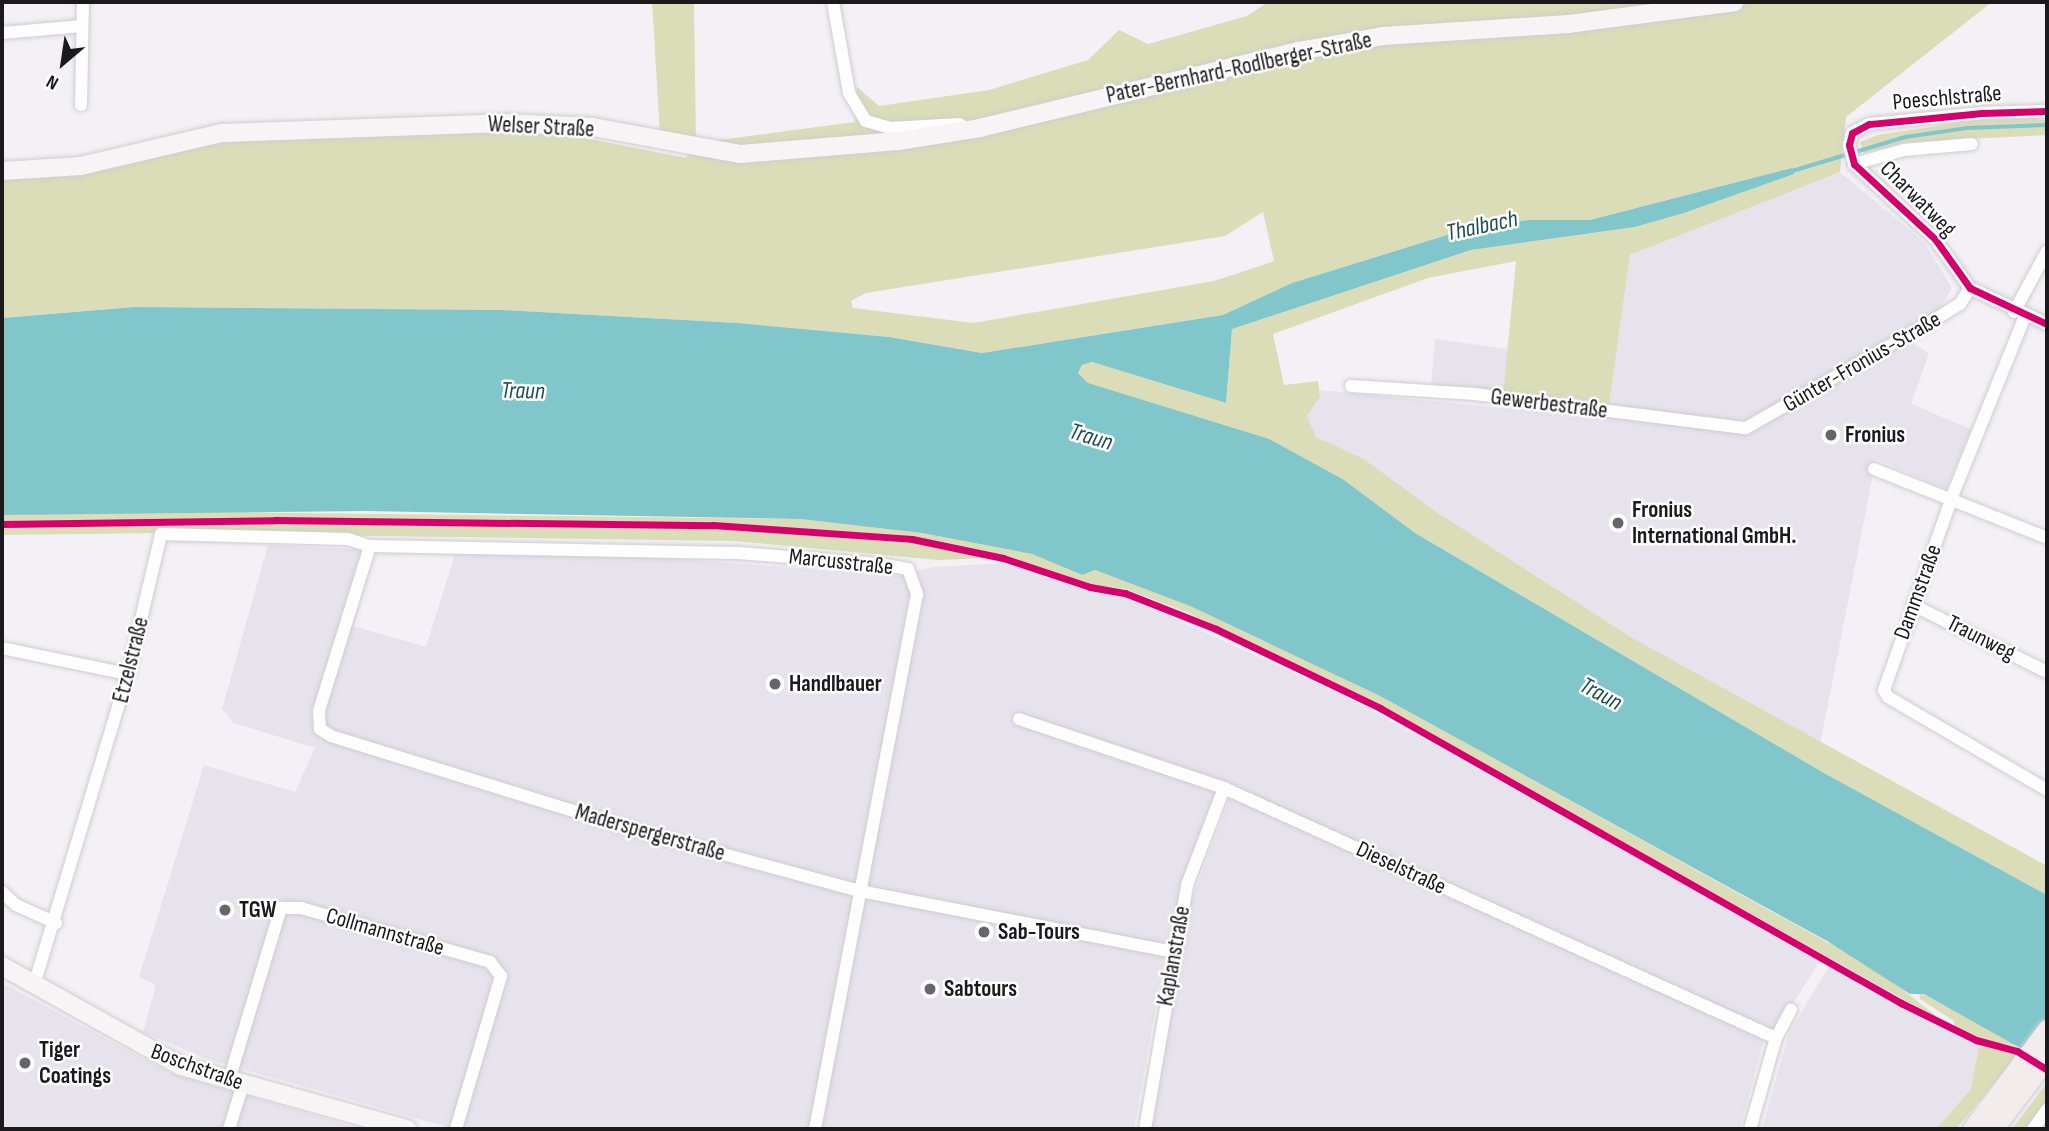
<!DOCTYPE html>
<meta charset="utf-8">
<style>
body{margin:0}
#map{position:relative;width:2049px;height:1131px;overflow:hidden;background:#f3f1f5;font-family:"Sofia Sans Condensed",sans-serif}
div>[style]{position:absolute}
.built>*{inset:0;background:#e6e3ed}
.green>*{inset:0;background:#daddb8}
.water>*{inset:0;background:#80c6ca}
.stream>*{height:3.5px;margin:-1.75px;padding:0 1.75px;transform-origin:1.75px;border-radius:1.75px;background:#80c6ca}
.roads{filter:drop-shadow(0 0 2px #cecdd0) drop-shadow(0 0 2px #cecdd0)}
.minor>*{height:12px;margin:-6px;padding:0 6px;transform-origin:6px;border-radius:6px;background:#fdfdfe}
.secondary>*{height:18px;margin:-9px;padding:0 9px;transform-origin:9px;border-radius:9px;background:#f7f4f5}
.primary>*{height:19px;margin:-9.5px;padding:0 9.5px;transform-origin:9.5px;border-radius:9.5px;background:#f2ecec}
.cycleway>*{height:7px;margin:-3.5px;padding:0 3.5px;transform-origin:3.5px;border-radius:3.5px;background:#d6006c}
.dots>*{width:19px;height:19px;translate:-50% -50%;box-sizing:border-box;border:4px solid #fff;border-radius:50%}
span{translate:-50% -50%;white-space:nowrap;text-align:center;line-height:1.15;-webkit-text-stroke:5px #fff;paint-order:stroke}
.street-label{font-size:23px;color:#1a191c}
.poi-label{font-size:23px;color:#1a191c;font-weight:700}
.left{translate:0 -50%;text-align:left}
.water-label{font-size:24px;color:#204e4f;font-style:italic}
.frame{position:absolute;inset:0;border:4px solid #1a191c;pointer-events:none}
.north{position:absolute;left:28px;top:28px;width:70px;height:70px;-webkit-text-stroke:5px #fff;paint-order:stroke;rotate:209deg;font-size:19px;font-weight:700;line-height:28px;text-align:center;color:#1a191c}
.north::after{content:'';display:block;margin:auto;width:24px;height:32px;background:#1a191c;clip-path:polygon(50% 0,100% 100%,50% 72%,0 100%)}
</style>
<div id="map">
<div class="built">
<i style="clip-path:polygon(1840px 172px,1924px 242px,1952px 288px,1939px 311px,1895px 334px,1929px 353px,1911px 404px,1971px 429px,1946px 489px,1876px 459px,1820px 745px,1634px 639px,1432px 509px,1364px 459px,1315px 437px,1307px 416px,1320px 397px,1319px 390px,1607px 418px,1630px 255px)"></i>
<i style="clip-path:polygon(1435px 339px,1508px 349px,1503px 396px,1431px 387px)"></i>
<i style="clip-path:polygon(268px 545px,375px 550px,353px 626px,426px 647px,455px 554px,637px 556px,901px 576px,932px 567px,1006px 563px,1089px 591px,1132px 599px,1343px 695px,1822px 957px,1774px 1034px,1222px 781px,1187px 868px,1167px 944px,1134px 1129px,454px 1129px,204px 1058px,143px 1032px,156px 985px,139px 977px,204px 765px,295px 792px,315px 748px,234px 723px,222px 709px)"></i>
<i style="clip-path:polygon(1230px 798px,1764px 1039px,1740px 1129px,1148px 1129px,1186px 914px)"></i>
<i style="clip-path:polygon(1831px 963px,1979px 1046px,1971px 1089px,1936px 1129px,1762px 1129px,1789px 1033px)"></i>
<i style="clip-path:polygon(2px 983px,170px 1073px,361px 1129px,2px 1129px)"></i>
</div>
<div class="green">
<i style="clip-path:polygon(evenodd,652px 2px,694px 2px,696px 143px,855px 122px,857px 87px,879px 106px,989px 90px,1088px 60px,1119px 30px,1148px 44px,1247px 16px,1268px 2px,1992px 2px,1846px 117px,1840px 172px,1630px 255px,1609px 405px,1503px 396px,1516px 261px,1428px 278px,1273px 334px,1284px 385px,1318px 381px,1320px 397px,1307px 416px,1316px 437px,1364px 459px,1432px 509px,1634px 639px,2047px 866px,2047px 895px,1824px 773px,1415px 533px,1344px 480px,1088px 383px,1078px 373px,1082px 365px,1092px 362px,1226px 403px,1232px 329px,1471px 250px,1635px 227px,1684px 213px,1794px 174px,1792px 168px,1590px 220px,1528px 220px,1460px 231px,1292px 283px,1223px 315px,982px 353px,889px 337px,738px 323px,502px 310px,135px 307px,2px 318px,2px 178px,60px 177px,211px 143px,499px 132px,565px 134px,686px 158px,695px 143px,660px 134px,652px 2px,1263px 212px,1274px 261px,1214px 281px,973px 323px,853px 308px,851px 301px,866px 293px,1225px 236px,1263px 212px)"></i>
<i style="clip-path:polygon(2030px 118px,2047px 120px,2047px 135px,1908px 142px,1864px 153px,1860px 142px,1878px 135px,1977px 120px)"></i>
<i style="clip-path:polygon(129px 511px,800px 519px,922px 533px,1032px 554px,1081px 575px,1095px 570px,1190px 606px,1380px 696px,1876px 969px,1944px 1022px,1370px 701px,1189px 613px,1126px 589px,1086px 584px,1009px 557px,938px 560px,735px 541px,160px 533px,2px 535px,2px 515px)"></i>
<i style="clip-path:polygon(1919px 992px,1977px 1022px,2018px 1046px,1980px 1040px,1955px 1027px,1954px 1021px,1920px 999px)"></i>
<i style="clip-path:polygon(1979px 1046px,2018px 1055px,1956px 1129px,1936px 1129px,1971px 1089px)"></i>
<i style="clip-path:polygon(2046px 1084px,2047px 1112px,2033px 1129px,2012px 1129px)"></i>
</div>
<div class="water">
<i style="clip-path:polygon(1792px 168px,1794px 174px,1684px 213px,1635px 227px,1471px 250px,1232px 329px,1226px 403px,1092px 362px,1082px 365px,1078px 373px,1088px 383px,1269px 439px,1344px 480px,1415px 533px,1824px 773px,2047px 895px,2047px 1063px,1924px 994px,1910px 994px,1827px 941px,1380px 696px,1190px 606px,1095px 570px,1082px 575px,1032px 554px,922px 533px,800px 519px,365px 511px,2px 515px,2px 318px,135px 307px,502px 310px,738px 323px,889px 337px,982px 353px,1223px 315px,1292px 283px,1460px 231px,1528px 220px,1590px 220px)"></i>
</div>
<div class="stream">
<i style="left:1789px;top:172px;width:122px;rotate:-16.7deg"></i>
<i style="left:1906px;top:137px;width:62px;rotate:-8.4deg"></i>
<i style="left:1967px;top:128px;width:80px;rotate:-2.1deg"></i>
</div>
<div class="roads">
<div class="minor">
<i style="left:833px;top:2px;width:92px;rotate:80deg"></i>
<i style="left:849px;top:93px;width:33px;rotate:59deg"></i>
<i style="left:866px;top:121px;width:25px;rotate:16deg"></i>
<i style="left:890px;top:128px;width:70px;rotate:-3.3deg"></i>
<i style="left:2px;top:33px;width:80px;rotate:-5deg"></i>
<i style="left:81px;top:105px;width:103px;rotate:-88.9deg"></i>
<i style="left:2047px;top:111px;width:65px;rotate:178.2deg"></i>
<i style="left:1982px;top:113px;width:114px;rotate:174.4deg"></i>
<i style="left:1869px;top:124px;width:19px;rotate:152deg"></i>
<i style="left:1852px;top:133px;width:12px;rotate:104deg"></i>
<i style="left:1849px;top:145px;width:20px;rotate:75deg"></i>
<i style="left:1854px;top:164px;width:110px;rotate:42.8deg"></i>
<i style="left:1935px;top:239px;width:60px;rotate:54.5deg"></i>
<i style="left:1970px;top:288px;width:85px;rotate:25.1deg"></i>
<i style="left:1854px;top:164px;width:52px;rotate:-15.6deg"></i>
<i style="left:1904px;top:150px;width:68px;rotate:-5deg"></i>
<i style="left:2014px;top:312px;width:69px;rotate:-61.6deg"></i>
<i style="left:2025px;top:316px;width:195px;rotate:112deg"></i>
<i style="left:1952px;top:497px;width:205px;rotate:109.4deg"></i>
<i style="left:1884px;top:690px;width:8px;rotate:60deg"></i>
<i style="left:1888px;top:697px;width:184px;rotate:30.3deg"></i>
<i style="left:1351px;top:386px;width:124px;rotate:3.7deg"></i>
<i style="left:1475px;top:394px;width:273px;rotate:7.2deg"></i>
<i style="left:1746px;top:428px;width:217px;rotate:-29.9deg"></i>
<i style="left:1934px;top:320px;width:31px;rotate:-32deg"></i>
<i style="left:1960px;top:304px;width:19px;rotate:-58deg"></i>
<i style="left:1874px;top:469px;width:186px;rotate:21.7deg"></i>
<i style="left:370px;top:546px;width:173px;rotate:107.2deg"></i>
<i style="left:319px;top:711px;width:18px;rotate:87deg"></i>
<i style="left:320px;top:729px;width:13px;rotate:32deg"></i>
<i style="left:331px;top:736px;width:318px;rotate:17.2deg"></i>
<i style="left:635px;top:830px;width:233px;rotate:15.2deg"></i>
<i style="left:860px;top:891px;width:320px;rotate:11deg"></i>
<i style="left:1913px;top:605px;width:150px;rotate:26.6deg"></i>
<i style="left:2px;top:648px;width:129px;rotate:11.7deg"></i>
<i style="left:1019px;top:719px;width:216px;rotate:18.6deg"></i>
<i style="left:1224px;top:788px;width:606px;rotate:24.37deg"></i>
<i style="left:2px;top:892px;width:19px;rotate:43deg"></i>
<i style="left:16px;top:905px;width:44px;rotate:24.2deg"></i>
<i style="left:34px;top:985px;width:325px;rotate:-73.2deg"></i>
<i style="left:128px;top:674px;width:144px;rotate:-76.7deg"></i>
<i style="left:161px;top:534px;width:187px;rotate:1.5deg"></i>
<i style="left:348px;top:539px;width:23px;rotate:18deg"></i>
<i style="left:370px;top:546px;width:368px;rotate:1.1deg"></i>
<i style="left:738px;top:553px;width:142px;rotate:4.4deg"></i>
<i style="left:880px;top:564px;width:28px;rotate:10deg"></i>
<i style="left:908px;top:569px;width:27px;rotate:70deg"></i>
<i style="left:917px;top:594px;width:545px;rotate:100.79deg"></i>
<i style="left:229px;top:1080px;width:180px;rotate:-73.2deg"></i>
<i style="left:281px;top:908px;width:20px"></i>
<i style="left:301px;top:908px;width:197px;rotate:15.9deg"></i>
<i style="left:490px;top:962px;width:18px;rotate:52deg"></i>
<i style="left:501px;top:976px;width:159px;rotate:106.4deg"></i>
<i style="left:229px;top:1129px;width:47px;rotate:-72.7deg"></i>
<i style="left:1145px;top:1129px;width:248px;rotate:-80.2deg"></i>
<i style="left:1187px;top:885px;width:104px;rotate:-69.1deg"></i>
<i style="left:1750px;top:1129px;width:95px;rotate:-74.1deg"></i>
<i style="left:1776px;top:1038px;width:32px;rotate:-62deg"></i>
<i style="left:2033px;top:1129px;width:24px;rotate:-54deg"></i>
</div>
<div class="secondary">
<i style="left:2px;top:171px;width:79px;rotate:-3.6deg"></i>
<i style="left:81px;top:166px;width:145px;rotate:-13.2deg"></i>
<i style="left:222px;top:133px;width:283px;rotate:-2deg"></i>
<i style="left:505px;top:123px;width:88px;rotate:2.6deg"></i>
<i style="left:593px;top:127px;width:149px;rotate:10.4deg"></i>
<i style="left:740px;top:154px;width:159px;rotate:-4.7deg"></i>
<i style="left:898px;top:141px;width:83px;rotate:-9deg"></i>
<i style="left:980px;top:128px;width:327px;rotate:-13.6deg"></i>
<i style="left:1298px;top:51px;width:86px;rotate:-10deg"></i>
<i style="left:1383px;top:36px;width:186px;rotate:-3.7deg"></i>
<i style="left:1569px;top:24px;width:167px;rotate:-7.5deg"></i>
<i style="left:2px;top:966px;width:205px;rotate:29.2deg"></i>
<i style="left:181px;top:1066px;width:235px;rotate:15.6deg"></i>
</div>
<div class="primary">
<i style="left:1972px;top:1129px;width:125px;rotate:-53.1deg"></i>
<i style="left:1993px;top:1129px;width:89px;rotate:-52.7deg"></i>
</div>
</div>
<div class="cycleway">
<i style="left:2047px;top:111px;width:65px;rotate:178.2deg"></i>
<i style="left:1982px;top:113px;width:114px;rotate:174.4deg"></i>
<i style="left:1869px;top:124px;width:19px;rotate:152deg"></i>
<i style="left:1852px;top:133px;width:12px;rotate:104deg"></i>
<i style="left:1849px;top:145px;width:20px;rotate:75deg"></i>
<i style="left:1854px;top:164px;width:110px;rotate:42.8deg"></i>
<i style="left:1935px;top:239px;width:60px;rotate:54.5deg"></i>
<i style="left:1970px;top:288px;width:85px;rotate:25.1deg"></i>
<i style="left:2px;top:524px;width:273px;rotate:-0.8deg"></i>
<i style="left:275px;top:520px;width:438px;rotate:0.7deg"></i>
<i style="left:713px;top:525px;width:199px;rotate:4deg"></i>
<i style="left:912px;top:539px;width:93px;rotate:11.8deg"></i>
<i style="left:1003px;top:558px;width:92px;rotate:18.4deg"></i>
<i style="left:1090px;top:587px;width:36px;rotate:10deg"></i>
<i style="left:1125px;top:593px;width:98px;rotate:21.6deg"></i>
<i style="left:1216px;top:629px;width:182px;rotate:25.7deg"></i>
<i style="left:1380px;top:708px;width:599px;rotate:29.52deg"></i>
<i style="left:1901px;top:1003px;width:84px;rotate:26.3deg"></i>
<i style="left:1976px;top:1040px;width:42px;rotate:15deg"></i>
<i style="left:2017px;top:1051px;width:36px;rotate:32deg"></i>
</div>
<div class="dots">
<i style="left:1831px;top:435px;background:#666568"></i>
<i style="left:1618px;top:523px;background:#666568"></i>
<i style="left:775px;top:684px;background:#666568"></i>
<i style="left:225px;top:910px;background:#666568"></i>
<i style="left:984px;top:932px;background:#666568"></i>
<i style="left:930px;top:989px;background:#666568"></i>
<i style="left:25px;top:1063px;background:#666568"></i>
</div>
<div class="street-label">
<span style="left:1239px;top:68px;rotate:-12deg">Pater-Bernhard-Rodlberger-Straße</span>
<span style="left:1947px;top:98px;rotate:-5deg">Poeschlstraße</span>
<span style="left:541px;top:127px;rotate:3deg">Welser Straße</span>
<span style="left:1918px;top:199px;rotate:45deg">Charwatweg</span>
<span style="left:1862px;top:362px;rotate:-30deg">Günter-Fronius-Straße</span>
<span style="left:1549px;top:404px;rotate:7deg">Gewerbestraße</span>
<span style="left:841px;top:562px;rotate:6deg">Marcusstraße</span>
<span style="left:1918px;top:592px;rotate:-70deg">Dammstraße</span>
<span style="left:1981px;top:638px;rotate:27deg">Traunweg</span>
<span style="left:131px;top:660px;rotate:-76deg">Etzelstraße</span>
<span style="left:650px;top:833px;rotate:16deg">Maderspergerstraße</span>
<span style="left:1401px;top:868px;rotate:25deg">Dieselstraße</span>
<span style="left:385px;top:932px;rotate:16deg">Collmannstraße</span>
<span style="left:1174px;top:956px;rotate:-80deg">Kaplanstraße</span>
<span style="left:197px;top:1067px;rotate:20deg">Boschstraße</span>
</div>
<div class="poi-label">
<span class="left" style="left:1845px;top:435px">Fronius</span>
<span class="left" style="left:1632px;top:523px">Fronius<br>International GmbH.</span>
<span class="left" style="left:789px;top:684px">Handlbauer</span>
<span class="left" style="left:239px;top:910px">TGW</span>
<span class="left" style="left:998px;top:932px">Sab-Tours</span>
<span class="left" style="left:944px;top:989px">Sabtours</span>
<span class="left" style="left:39px;top:1063px">Tiger<br>Coatings</span>
</div>
<div class="water-label">
<span style="left:1482px;top:226px;rotate:-12deg">Thalbach</span>
<span style="left:523px;top:391px;rotate:1deg">Traun</span>
<span style="left:1091px;top:437px;rotate:17deg">Traun</span>
<span style="left:1601px;top:694px;rotate:28deg">Traun</span>
</div>
<div class="frame"></div>
<div class="north">N</div>
</div>
